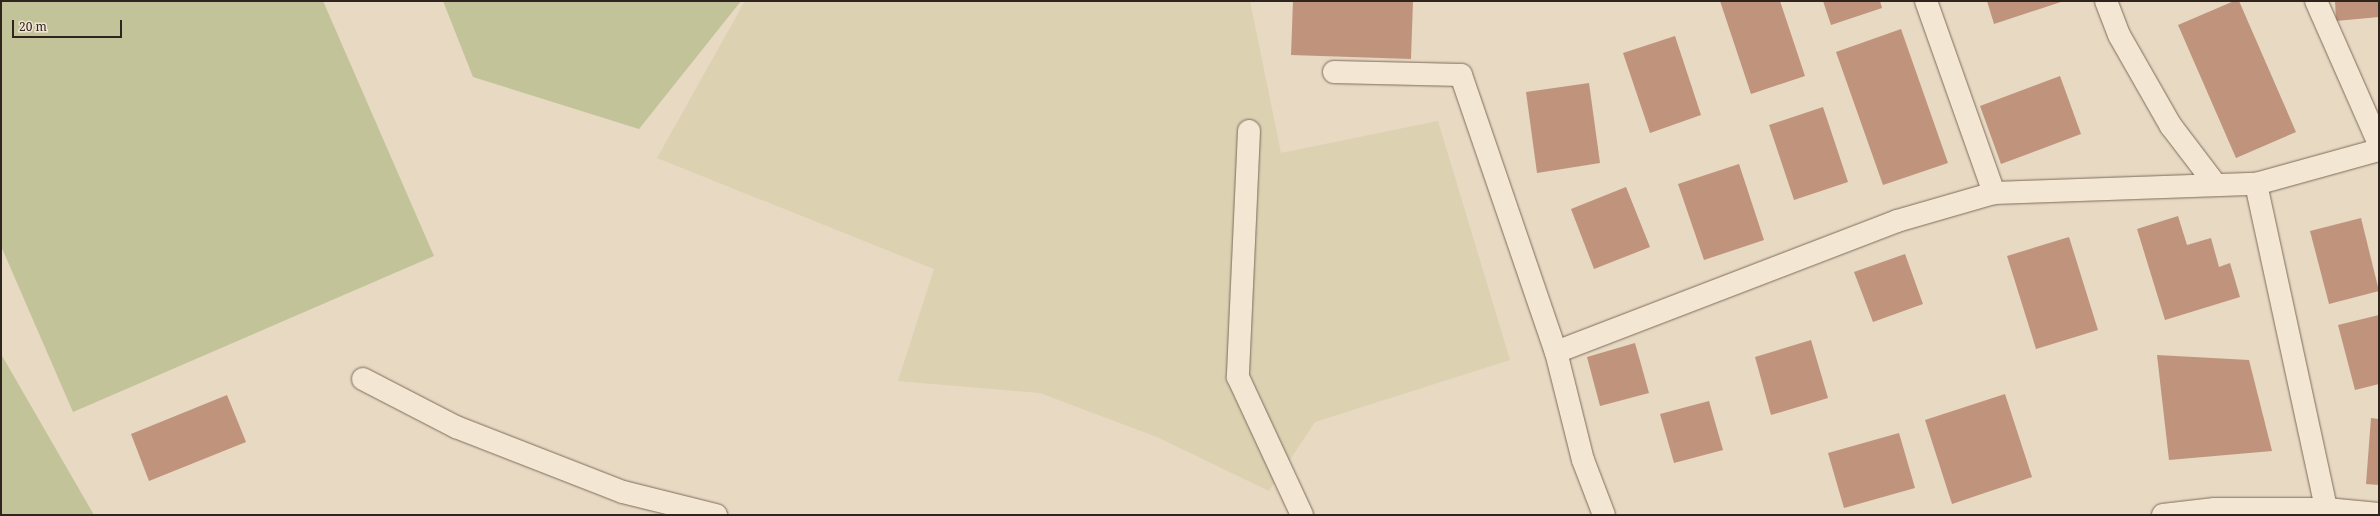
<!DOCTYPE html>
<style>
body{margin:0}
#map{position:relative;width:2380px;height:516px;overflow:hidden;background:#e7d9c2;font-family:"Noto Serif",serif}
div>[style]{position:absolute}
.farmland>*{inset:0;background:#dcd1b1}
.green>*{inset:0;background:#c2c398}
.building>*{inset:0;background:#c0937d}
.roads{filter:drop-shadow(0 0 1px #7f6b5c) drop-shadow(0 0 1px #7f6b5c)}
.minor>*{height:22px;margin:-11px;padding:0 11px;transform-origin:11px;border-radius:11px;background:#f3e7d4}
span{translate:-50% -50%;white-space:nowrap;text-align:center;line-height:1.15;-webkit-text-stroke:3.5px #f0e4d1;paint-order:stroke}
.frame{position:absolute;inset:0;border:2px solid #30251e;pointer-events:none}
.scale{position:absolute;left:12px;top:20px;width:110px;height:18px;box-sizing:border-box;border:2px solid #30251e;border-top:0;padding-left:5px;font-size:12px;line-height:14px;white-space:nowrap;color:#30251e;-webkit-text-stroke:3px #f0e4d1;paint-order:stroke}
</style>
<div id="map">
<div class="farmland">
<i style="clip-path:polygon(745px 1px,1250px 1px,1281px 153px,1438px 121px,1510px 360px,1315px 422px,1269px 491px,1157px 437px,1040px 393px,898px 381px,934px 269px,657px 158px)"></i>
</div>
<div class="green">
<i style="clip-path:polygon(1px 1px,323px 1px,434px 256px,73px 412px,1px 246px)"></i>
<i style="clip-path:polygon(443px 1px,741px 1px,639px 129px,473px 77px)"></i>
<i style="clip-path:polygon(1px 354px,94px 515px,1px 515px)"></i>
</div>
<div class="building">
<i style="clip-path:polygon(1293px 1px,1413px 1px,1411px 59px,1291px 55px)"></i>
<i style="clip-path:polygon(1720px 1px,1780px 1px,1805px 76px,1751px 94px)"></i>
<i style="clip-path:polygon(1823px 1px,1880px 1px,1882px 8px,1831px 25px)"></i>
<i style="clip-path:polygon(1987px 1px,2064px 1px,1994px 24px)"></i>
<i style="clip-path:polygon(2234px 1px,2239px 1px,2296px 132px,2236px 158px,2178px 25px)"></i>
<i style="clip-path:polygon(2335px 1px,2379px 1px,2379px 17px,2336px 21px)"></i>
<i style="clip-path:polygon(1901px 29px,1948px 163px,1883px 185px,1836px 52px)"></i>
<i style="clip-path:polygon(1675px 36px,1701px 115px,1650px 133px,1623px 53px)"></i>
<i style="clip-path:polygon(2060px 76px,2081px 134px,2001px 164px,1980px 106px)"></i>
<i style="clip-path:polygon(1589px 83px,1600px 163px,1537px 173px,1526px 92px)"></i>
<i style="clip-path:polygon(1823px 107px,1848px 182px,1794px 200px,1769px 125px)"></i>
<i style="clip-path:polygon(1739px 164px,1764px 240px,1704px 260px,1678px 184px)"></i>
<i style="clip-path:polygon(1626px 187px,1650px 247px,1594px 269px,1571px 209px)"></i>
<i style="clip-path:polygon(2178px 216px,2187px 245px,2211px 238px,2219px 267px,2230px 263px,2240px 297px,2165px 320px,2137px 229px)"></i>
<i style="clip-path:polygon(2361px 218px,2379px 291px,2329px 304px,2310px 231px)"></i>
<i style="clip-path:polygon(2069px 237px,2098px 330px,2036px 349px,2007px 256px)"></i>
<i style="clip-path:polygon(1905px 254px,1923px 304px,1873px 322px,1854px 272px)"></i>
<i style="clip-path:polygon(2379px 315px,2379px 384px,2355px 390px,2338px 325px)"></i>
<i style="clip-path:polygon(1811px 340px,1828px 398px,1771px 415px,1755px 357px)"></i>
<i style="clip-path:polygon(1635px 343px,1649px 393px,1600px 406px,1587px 357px)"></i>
<i style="clip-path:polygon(2157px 355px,2249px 360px,2272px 451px,2169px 460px)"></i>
<i style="clip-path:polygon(2005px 394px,2032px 477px,1952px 504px,1925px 420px)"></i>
<i style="clip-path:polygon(227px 395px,246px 442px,149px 481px,131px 434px)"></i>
<i style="clip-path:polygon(1709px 401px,1723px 450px,1674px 463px,1660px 414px)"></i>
<i style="clip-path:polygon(2371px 418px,2379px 419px,2379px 485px,2366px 484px)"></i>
<i style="clip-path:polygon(1899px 433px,1915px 488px,1844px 508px,1828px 453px)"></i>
</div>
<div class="roads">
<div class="minor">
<i style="left:1926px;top:1px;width:204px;rotate:70.5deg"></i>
<i style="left:2106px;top:1px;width:36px;rotate:69deg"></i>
<i style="left:2119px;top:35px;width:105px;rotate:60.3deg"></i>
<i style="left:2171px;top:126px;width:74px;rotate:52.7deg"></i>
<i style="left:2316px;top:1px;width:156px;rotate:66.2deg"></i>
<i style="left:1334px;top:72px;width:127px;rotate:1.4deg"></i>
<i style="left:1461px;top:75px;width:293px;rotate:71.1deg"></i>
<i style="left:1556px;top:352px;width:111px;rotate:76deg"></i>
<i style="left:1583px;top:460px;width:59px;rotate:69.1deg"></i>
<i style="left:1249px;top:131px;width:246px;rotate:92.6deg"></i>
<i style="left:1238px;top:377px;width:152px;rotate:65.1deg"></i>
<i style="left:2256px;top:184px;width:332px;rotate:77.8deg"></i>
<i style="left:1556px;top:352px;width:365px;rotate:-21deg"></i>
<i style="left:1897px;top:221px;width:101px;rotate:-16.1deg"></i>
<i style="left:1994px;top:193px;width:262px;rotate:-2deg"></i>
<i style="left:2256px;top:184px;width:128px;rotate:-15.5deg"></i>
<i style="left:363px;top:379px;width:105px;rotate:27.3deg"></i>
<i style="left:456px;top:427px;width:179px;rotate:21.3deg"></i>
<i style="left:623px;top:492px;width:96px;rotate:13.9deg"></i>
<i style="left:2163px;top:515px;width:52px;rotate:-6.6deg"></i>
<i style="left:2215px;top:509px;width:111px"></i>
<i style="left:2326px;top:509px;width:53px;rotate:5.4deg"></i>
</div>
</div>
<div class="frame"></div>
<div class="scale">20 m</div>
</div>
